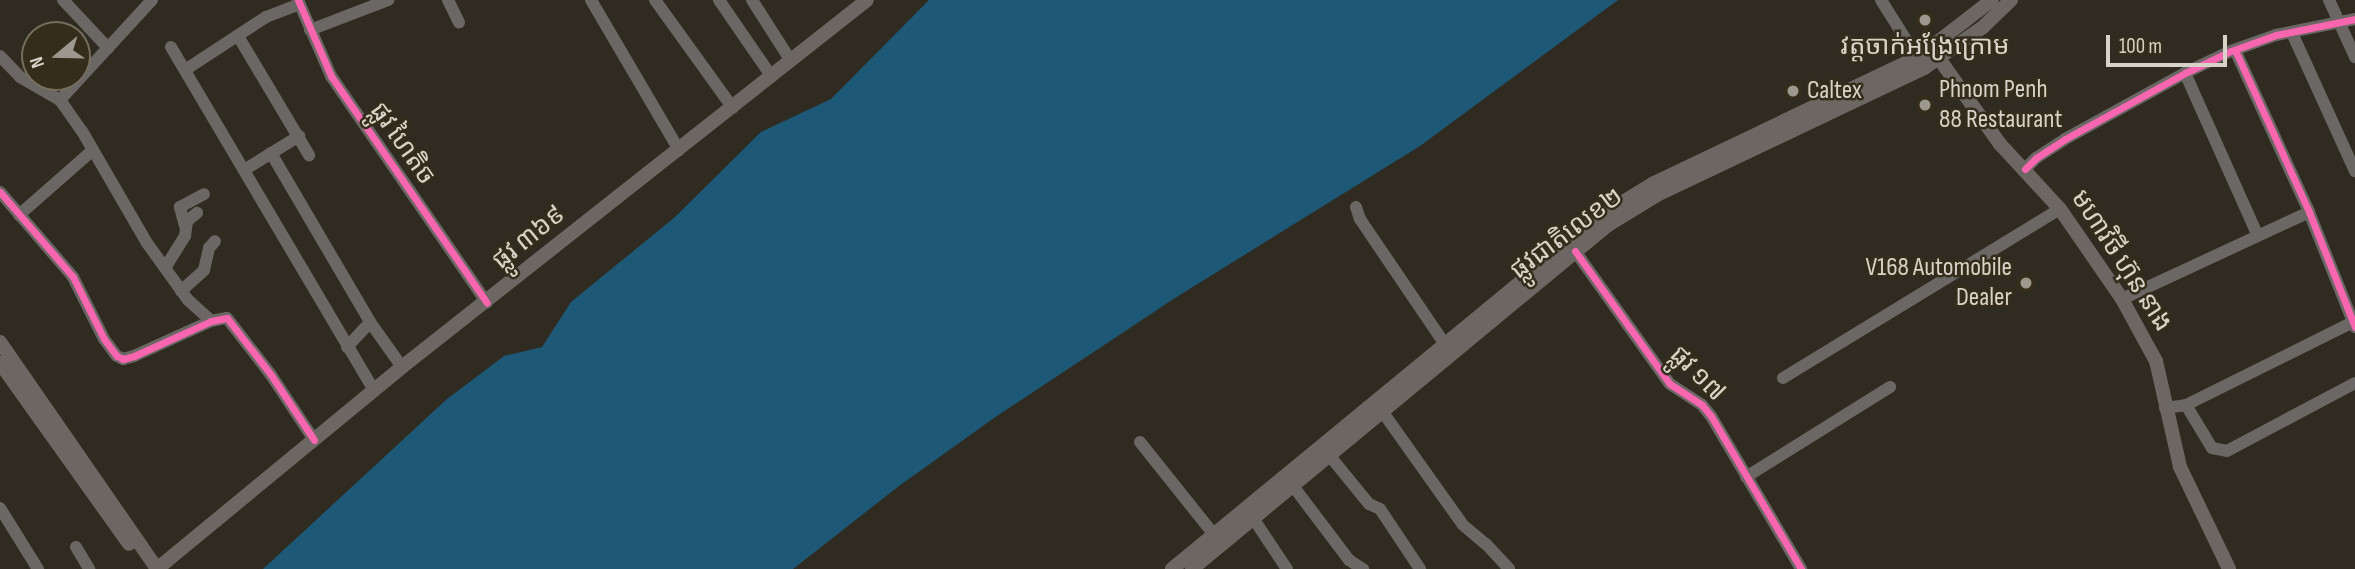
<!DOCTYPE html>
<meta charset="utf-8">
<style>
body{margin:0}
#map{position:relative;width:2355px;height:569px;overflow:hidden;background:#2f2b21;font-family:"Sofia Sans Condensed","Noto Sans Khmer",sans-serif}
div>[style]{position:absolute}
.water>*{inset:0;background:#1d5977}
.minor>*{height:12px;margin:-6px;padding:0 6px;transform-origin:6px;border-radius:6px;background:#6b6765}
.major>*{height:14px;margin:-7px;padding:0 7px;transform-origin:7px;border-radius:7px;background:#6c6762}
.cycleway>*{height:7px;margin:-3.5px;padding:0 3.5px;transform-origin:3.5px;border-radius:3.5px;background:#f766af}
.dots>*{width:19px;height:19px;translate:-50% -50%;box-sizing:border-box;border:4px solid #352d1b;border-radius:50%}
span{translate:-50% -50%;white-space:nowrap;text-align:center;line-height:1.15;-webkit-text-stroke:5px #352d1b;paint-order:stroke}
.poi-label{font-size:26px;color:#d8d3c8}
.left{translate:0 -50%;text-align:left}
.right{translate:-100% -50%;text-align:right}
.street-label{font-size:26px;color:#d8d3c8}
.north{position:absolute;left:21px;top:21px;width:70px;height:70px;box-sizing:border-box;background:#352d1b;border:2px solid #766f60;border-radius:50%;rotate:251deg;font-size:19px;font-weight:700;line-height:28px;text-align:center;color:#d8d3c8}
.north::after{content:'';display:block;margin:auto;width:24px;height:32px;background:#9d988e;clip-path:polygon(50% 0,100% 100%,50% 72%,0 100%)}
.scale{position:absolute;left:2106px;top:35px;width:121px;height:32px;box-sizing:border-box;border:4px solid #d8d3c8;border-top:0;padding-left:9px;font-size:21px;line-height:24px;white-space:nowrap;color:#d8d3c8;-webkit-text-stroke:5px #352d1b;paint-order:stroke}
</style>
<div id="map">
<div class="water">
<i style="clip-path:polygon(929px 0,1618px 0,1420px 146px,1175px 298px,994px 418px,899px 486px,793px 569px,263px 569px,447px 399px,504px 356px,542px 347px,571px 302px,675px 217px,761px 132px,831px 99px)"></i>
</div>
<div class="minor">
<i style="left:63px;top:0;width:66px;rotate:46.8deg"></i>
<i style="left:298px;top:0;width:83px;rotate:66.5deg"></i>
<i style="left:331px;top:76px;width:275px;rotate:55.5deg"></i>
<i style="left:448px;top:0;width:25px;rotate:64deg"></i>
<i style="left:591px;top:0;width:174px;rotate:59.6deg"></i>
<i style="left:655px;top:0;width:133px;rotate:54.2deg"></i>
<i style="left:719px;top:0;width:93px;rotate:55.5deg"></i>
<i style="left:752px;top:0;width:72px;rotate:57.4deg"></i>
<i style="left:1881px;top:0;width:77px;rotate:57.8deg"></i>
<i style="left:2329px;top:0;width:63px;rotate:65.5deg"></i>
<i style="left:310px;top:30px;width:84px;rotate:-21deg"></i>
<i style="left:2292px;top:33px;width:152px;rotate:65.5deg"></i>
<i style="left:238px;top:36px;width:139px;rotate:59.2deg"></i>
<i style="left:171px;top:47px;width:399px;rotate:59.4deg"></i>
<i style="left:2235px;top:50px;width:178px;rotate:65.4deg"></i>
<i style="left:2309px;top:212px;width:124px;rotate:68.2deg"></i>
<i style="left:0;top:56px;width:29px;rotate:46deg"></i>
<i style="left:20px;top:77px;width:46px;rotate:29.9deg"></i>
<i style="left:60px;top:100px;width:38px;rotate:55deg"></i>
<i style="left:82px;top:131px;width:129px;rotate:59.9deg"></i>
<i style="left:147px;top:243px;width:70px;rotate:54.3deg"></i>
<i style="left:188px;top:300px;width:31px;rotate:42deg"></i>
<i style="left:185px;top:70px;width:97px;rotate:-33.2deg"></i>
<i style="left:266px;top:17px;width:36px;rotate:-21deg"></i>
<i style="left:2185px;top:73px;width:176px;rotate:65.9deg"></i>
<i style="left:60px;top:100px;width:136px;rotate:-47.4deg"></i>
<i style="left:271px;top:153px;width:196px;rotate:59.6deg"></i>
<i style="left:370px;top:322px;width:55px;rotate:54.6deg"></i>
<i style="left:2025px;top:169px;width:16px;rotate:-45deg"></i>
<i style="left:2036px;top:158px;width:35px;rotate:-33deg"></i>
<i style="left:2065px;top:139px;width:137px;rotate:-28.8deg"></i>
<i style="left:2185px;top:73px;width:51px;rotate:-25.6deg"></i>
<i style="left:2231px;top:51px;width:48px;rotate:-19.6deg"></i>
<i style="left:2276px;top:35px;width:81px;rotate:-11.4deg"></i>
<i style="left:244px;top:170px;width:65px;rotate:-31.7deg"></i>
<i style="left:0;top:192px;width:112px;rotate:49.3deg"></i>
<i style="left:73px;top:277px;width:69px;rotate:63.4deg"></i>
<i style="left:104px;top:339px;width:21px;rotate:53deg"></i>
<i style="left:117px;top:356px;width:7px;rotate:27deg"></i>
<i style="left:123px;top:359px;width:11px;rotate:-15deg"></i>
<i style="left:134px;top:356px;width:85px;rotate:-24.4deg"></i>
<i style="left:211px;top:321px;width:16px;rotate:-11deg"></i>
<i style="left:227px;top:318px;width:72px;rotate:52.3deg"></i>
<i style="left:271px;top:375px;width:78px;rotate:56.5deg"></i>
<i style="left:1356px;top:207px;width:13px;rotate:72deg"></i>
<i style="left:1360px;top:219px;width:150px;rotate:55.9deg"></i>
<i style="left:19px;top:215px;width:98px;rotate:-41.3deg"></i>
<i style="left:185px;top:226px;width:20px;rotate:-105deg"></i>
<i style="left:180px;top:207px;width:27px;rotate:-28deg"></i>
<i style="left:1575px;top:251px;width:163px;rotate:54.5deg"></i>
<i style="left:1670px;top:384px;width:38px;rotate:33deg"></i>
<i style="left:1702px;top:405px;width:14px;rotate:51deg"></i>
<i style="left:1711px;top:416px;width:178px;rotate:59.5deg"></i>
<i style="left:165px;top:268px;width:38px;rotate:-58deg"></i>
<i style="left:185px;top:236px;width:15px;rotate:-82deg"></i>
<i style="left:187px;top:221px;width:13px;rotate:-39deg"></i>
<i style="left:181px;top:291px;width:31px;rotate:-42deg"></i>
<i style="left:204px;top:270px;width:23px;rotate:-77deg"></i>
<i style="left:209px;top:248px;width:9px;rotate:-49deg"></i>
<i style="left:2122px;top:299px;width:206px;rotate:-24.9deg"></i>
<i style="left:347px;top:347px;width:34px;rotate:-47deg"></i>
<i style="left:1783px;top:378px;width:324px;rotate:-31.4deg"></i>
<i style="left:1377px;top:404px;width:148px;rotate:54.6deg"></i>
<i style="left:1463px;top:525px;width:30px;rotate:40deg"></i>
<i style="left:1486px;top:544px;width:34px;rotate:47deg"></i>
<i style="left:2186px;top:405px;width:50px;rotate:58.8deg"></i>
<i style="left:2212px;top:448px;width:15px;rotate:11deg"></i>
<i style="left:2227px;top:451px;width:145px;rotate:-28deg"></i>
<i style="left:2165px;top:408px;width:21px;rotate:-8deg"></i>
<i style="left:2186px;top:405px;width:189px;rotate:-26.4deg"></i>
<i style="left:1140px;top:442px;width:127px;rotate:51.4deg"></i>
<i style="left:1329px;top:455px;width:63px;rotate:50.8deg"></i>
<i style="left:1369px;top:504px;width:12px;rotate:24deg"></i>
<i style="left:1380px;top:509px;width:72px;rotate:56.3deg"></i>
<i style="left:1746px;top:477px;width:170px;rotate:-32deg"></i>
<i style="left:1287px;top:478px;width:103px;rotate:52.9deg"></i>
<i style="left:1349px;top:560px;width:17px;rotate:33deg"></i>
<i style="left:0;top:508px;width:72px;rotate:58.1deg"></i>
<i style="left:1253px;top:518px;width:61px;rotate:56.3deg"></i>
<i style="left:76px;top:547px;width:26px;rotate:59deg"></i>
</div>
<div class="major">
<i style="left:1935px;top:53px;width:112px;rotate:54.5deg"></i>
<i style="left:2000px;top:144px;width:88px;rotate:47.3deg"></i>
<i style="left:2060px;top:209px;width:109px;rotate:55.4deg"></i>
<i style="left:2122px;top:299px;width:71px;rotate:61.3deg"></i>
<i style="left:2156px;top:361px;width:109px;rotate:77.2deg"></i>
<i style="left:2180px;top:467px;width:113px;rotate:64.3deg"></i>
<i style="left:0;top:342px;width:276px;rotate:55.3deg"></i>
<i style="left:0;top:363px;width:222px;rotate:54.5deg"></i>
<i style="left:157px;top:569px;width:318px;rotate:-39.5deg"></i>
<i style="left:402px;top:367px;width:592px;rotate:-38.28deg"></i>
<i style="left:1172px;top:569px;width:557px;rotate:-39.46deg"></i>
<i style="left:1602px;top:215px;width:61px;rotate:-31.6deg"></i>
<i style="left:1654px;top:183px;width:293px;rotate:-25.5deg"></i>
<i style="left:1918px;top:57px;width:93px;rotate:-37.6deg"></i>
<i style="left:1192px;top:569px;width:540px;rotate:-39.59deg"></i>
<i style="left:1608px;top:225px;width:57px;rotate:-31.5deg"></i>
<i style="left:1657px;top:195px;width:296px;rotate:-25.4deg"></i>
<i style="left:1924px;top:68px;width:72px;rotate:-34.8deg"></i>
<i style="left:1983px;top:27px;width:39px;rotate:-44deg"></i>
</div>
<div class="cycleway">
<i style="left:298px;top:0;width:83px;rotate:66.5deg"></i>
<i style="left:331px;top:76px;width:275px;rotate:55.5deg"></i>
<i style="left:2235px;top:50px;width:178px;rotate:65.4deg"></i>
<i style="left:2309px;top:212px;width:124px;rotate:68.2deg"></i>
<i style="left:2025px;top:169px;width:16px;rotate:-45deg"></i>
<i style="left:2036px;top:158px;width:35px;rotate:-33deg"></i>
<i style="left:2065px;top:139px;width:137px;rotate:-28.8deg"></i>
<i style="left:2185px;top:73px;width:51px;rotate:-25.6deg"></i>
<i style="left:2231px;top:51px;width:48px;rotate:-19.6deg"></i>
<i style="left:2276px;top:35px;width:81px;rotate:-11.4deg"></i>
<i style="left:0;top:192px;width:112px;rotate:49.3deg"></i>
<i style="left:73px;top:277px;width:69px;rotate:63.4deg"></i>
<i style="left:104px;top:339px;width:21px;rotate:53deg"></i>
<i style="left:117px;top:356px;width:7px;rotate:27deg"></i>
<i style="left:123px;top:359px;width:11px;rotate:-15deg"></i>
<i style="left:134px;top:356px;width:85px;rotate:-24.4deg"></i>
<i style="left:211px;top:321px;width:16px;rotate:-11deg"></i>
<i style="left:227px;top:318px;width:72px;rotate:52.3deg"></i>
<i style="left:271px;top:375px;width:78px;rotate:56.5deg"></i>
<i style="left:1575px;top:251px;width:163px;rotate:54.5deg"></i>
<i style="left:1670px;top:384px;width:38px;rotate:33deg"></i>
<i style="left:1702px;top:405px;width:14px;rotate:51deg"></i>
<i style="left:1711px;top:416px;width:178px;rotate:59.5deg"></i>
</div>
<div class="dots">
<i style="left:1925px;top:20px;background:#9d988e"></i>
<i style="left:1793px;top:91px;background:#9d988e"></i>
<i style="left:1925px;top:105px;background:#9d988e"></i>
<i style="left:2026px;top:283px;background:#9d988e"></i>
</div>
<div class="poi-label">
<span style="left:1925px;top:47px">វត្តចាក់អង្រែក្រោម</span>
<span class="left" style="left:1939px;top:105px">Phnom Penh<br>88 Restaurant</span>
<span class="left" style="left:1807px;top:91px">Caltex</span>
<span class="right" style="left:2012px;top:283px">V168 Automobile<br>Dealer</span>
</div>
<div class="street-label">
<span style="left:402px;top:144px;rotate:55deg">ផ្លូវ ហៃតិច</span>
<span style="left:1567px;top:234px;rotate:-37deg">ផ្លូវជាតិលេខ២</span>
<span style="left:529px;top:238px;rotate:-39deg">ផ្លូវ ៣៦៩</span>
<span style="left:2121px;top:261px;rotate:57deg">មហាវិថី ហ៊ុន នាង</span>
<span style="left:1697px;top:374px;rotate:45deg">ផ្លូវ ១៧</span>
</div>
<div class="north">N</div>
<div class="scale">100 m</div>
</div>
